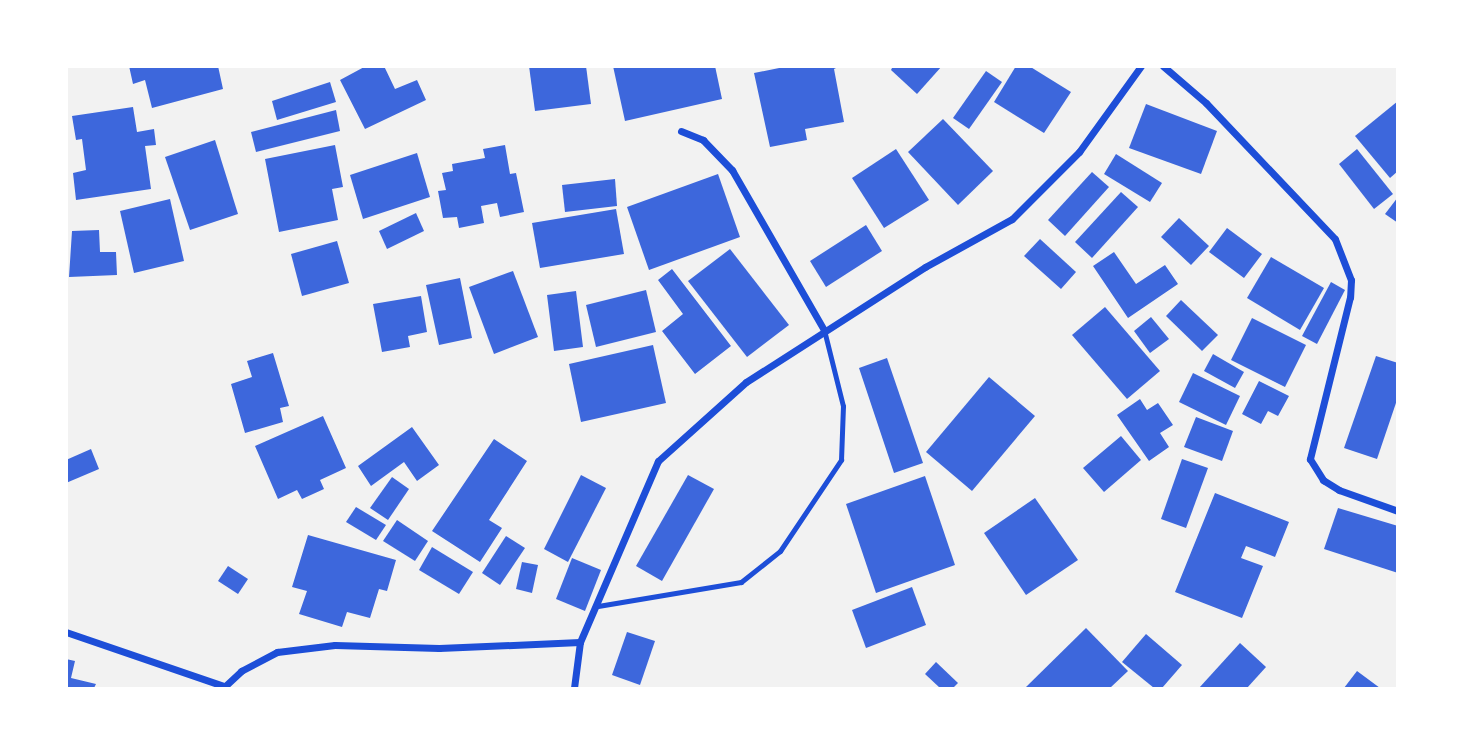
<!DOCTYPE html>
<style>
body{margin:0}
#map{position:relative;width:1464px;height:755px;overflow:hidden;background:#f2f2f2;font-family:Karla,sans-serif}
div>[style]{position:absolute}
.building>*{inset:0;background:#3d67dc}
.service>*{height:5px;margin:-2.5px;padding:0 2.5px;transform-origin:2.5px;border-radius:2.5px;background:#1d4ed8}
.minor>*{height:7px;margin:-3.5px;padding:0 3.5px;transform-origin:3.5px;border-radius:3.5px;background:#1d4ed8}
span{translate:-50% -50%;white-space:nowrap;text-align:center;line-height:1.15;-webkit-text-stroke:7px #fff;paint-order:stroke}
.frame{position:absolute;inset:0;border:68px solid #fff;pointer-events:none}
</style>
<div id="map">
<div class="building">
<i style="clip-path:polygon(129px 66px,218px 66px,223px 89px,152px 108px,145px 80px,133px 84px)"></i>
<i style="clip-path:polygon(366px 66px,384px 66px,395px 89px,417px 80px,426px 100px,365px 129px,340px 80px)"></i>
<i style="clip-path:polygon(529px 66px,586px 66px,591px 104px,535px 111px)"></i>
<i style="clip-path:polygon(613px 66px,715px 66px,722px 99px,625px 121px)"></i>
<i style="clip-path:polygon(789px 66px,840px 66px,834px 69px,844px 122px,805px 129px,807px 140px,770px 147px,754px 73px)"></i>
<i style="clip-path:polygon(893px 66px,942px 66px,917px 94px,891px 70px)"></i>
<i style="clip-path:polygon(1016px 66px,1029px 66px,1071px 92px,1044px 133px,994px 102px)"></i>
<i style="clip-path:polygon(986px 71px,1002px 82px,969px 129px,953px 118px)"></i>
<i style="clip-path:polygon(330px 82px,336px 102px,277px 120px,272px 101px)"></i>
<i style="clip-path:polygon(1398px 101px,1398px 171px,1390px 178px,1355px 136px)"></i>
<i style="clip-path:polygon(1146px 104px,1217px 131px,1201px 174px,1129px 148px)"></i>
<i style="clip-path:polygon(133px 107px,137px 132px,154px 129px,156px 145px,145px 146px,151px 189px,76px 200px,73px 173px,86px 170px,82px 139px,76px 140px,72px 116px)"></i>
<i style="clip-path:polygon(336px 110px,340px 131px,256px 152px,251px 132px)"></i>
<i style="clip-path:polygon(943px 119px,993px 171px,958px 205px,908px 152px)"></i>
<i style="clip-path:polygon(215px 140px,238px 214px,190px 230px,165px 157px)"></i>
<i style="clip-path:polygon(335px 145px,343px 187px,332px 189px,338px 220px,279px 232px,265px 159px)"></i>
<i style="clip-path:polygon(505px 145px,510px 174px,516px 173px,524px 212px,500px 217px,497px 203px,481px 206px,484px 223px,459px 228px,457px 217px,443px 218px,438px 191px,446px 190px,442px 173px,453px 171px,452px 164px,485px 158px,483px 149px)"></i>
<i style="clip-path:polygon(896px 149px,929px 200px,884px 228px,852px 178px)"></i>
<i style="clip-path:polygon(1357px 149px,1393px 194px,1374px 209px,1339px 164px)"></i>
<i style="clip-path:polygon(417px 153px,430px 197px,363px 219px,350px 175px)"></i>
<i style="clip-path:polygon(1116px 154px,1162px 183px,1150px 202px,1104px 174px)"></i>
<i style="clip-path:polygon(1092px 172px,1109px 187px,1065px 236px,1048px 220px)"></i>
<i style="clip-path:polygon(718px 174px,740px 237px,649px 270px,627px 207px)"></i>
<i style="clip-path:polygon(615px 179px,617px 206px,565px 212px,562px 185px)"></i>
<i style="clip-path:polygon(1121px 192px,1138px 207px,1092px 258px,1075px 242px)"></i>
<i style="clip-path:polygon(1398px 197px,1398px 223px,1385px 214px)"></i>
<i style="clip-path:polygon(170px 199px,184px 261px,134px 273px,120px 211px)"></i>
<i style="clip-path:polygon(616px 209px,624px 254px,540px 268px,532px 223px)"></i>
<i style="clip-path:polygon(416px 213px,424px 231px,387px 249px,379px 231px)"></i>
<i style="clip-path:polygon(1179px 218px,1209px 246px,1191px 265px,1161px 237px)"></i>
<i style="clip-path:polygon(866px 225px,882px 251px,826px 287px,810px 261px)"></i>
<i style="clip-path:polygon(1227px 228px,1262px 254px,1244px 278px,1209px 252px)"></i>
<i style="clip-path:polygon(99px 230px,100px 252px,116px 252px,117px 275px,69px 277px,72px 231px)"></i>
<i style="clip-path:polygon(1040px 239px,1076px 272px,1061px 289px,1024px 256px)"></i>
<i style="clip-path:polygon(337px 241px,349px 283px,302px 296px,291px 254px)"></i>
<i style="clip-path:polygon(730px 249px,789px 325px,747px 357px,688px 281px)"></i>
<i style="clip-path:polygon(1114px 252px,1136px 284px,1165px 265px,1178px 284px,1128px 318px,1093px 266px)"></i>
<i style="clip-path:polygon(1271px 257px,1324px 288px,1300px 330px,1247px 298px)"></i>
<i style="clip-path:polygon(672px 269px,731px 346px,695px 374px,662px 331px,683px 314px,658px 280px)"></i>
<i style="clip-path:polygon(513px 271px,538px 337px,494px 354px,469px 287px)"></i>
<i style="clip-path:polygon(460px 278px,472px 338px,439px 345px,426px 285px)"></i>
<i style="clip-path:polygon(1331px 282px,1345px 290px,1317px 344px,1302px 336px)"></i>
<i style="clip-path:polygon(646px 290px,656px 332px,596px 347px,586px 305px)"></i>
<i style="clip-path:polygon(576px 291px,583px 347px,554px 351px,547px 295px)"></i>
<i style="clip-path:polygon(421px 296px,427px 332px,408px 336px,410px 347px,382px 352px,373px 304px)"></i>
<i style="clip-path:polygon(1181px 300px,1218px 335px,1202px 351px,1166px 316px)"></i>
<i style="clip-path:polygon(1105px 307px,1160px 371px,1127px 399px,1072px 335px)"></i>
<i style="clip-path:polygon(1151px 317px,1169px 339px,1150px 353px,1134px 331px)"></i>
<i style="clip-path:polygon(1252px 318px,1306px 345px,1285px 387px,1231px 360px)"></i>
<i style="clip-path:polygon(653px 345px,666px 403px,581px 422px,569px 364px)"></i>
<i style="clip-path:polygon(273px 353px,289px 406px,280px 408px,283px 422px,245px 433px,231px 384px,252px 377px,247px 361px)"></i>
<i style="clip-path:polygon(1213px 354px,1244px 372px,1235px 388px,1204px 371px)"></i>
<i style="clip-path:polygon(1376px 356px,1398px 363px,1398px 397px,1377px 459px,1344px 448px)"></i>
<i style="clip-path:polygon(887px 358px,923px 463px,894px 473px,859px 368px)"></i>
<i style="clip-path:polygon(1193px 373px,1240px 396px,1226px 425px,1179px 402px)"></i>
<i style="clip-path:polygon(989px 377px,1035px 416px,972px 491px,926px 452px)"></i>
<i style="clip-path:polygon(1259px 381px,1289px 396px,1278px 416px,1268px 411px,1261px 424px,1242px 414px)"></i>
<i style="clip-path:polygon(1140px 399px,1147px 410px,1158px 403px,1173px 425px,1160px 433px,1169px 447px,1149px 461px,1117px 415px)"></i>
<i style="clip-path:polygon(323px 416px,346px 468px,320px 480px,324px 489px,302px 499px,297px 490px,278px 499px,255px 446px)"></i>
<i style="clip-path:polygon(1196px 417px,1233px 431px,1222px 461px,1184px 447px)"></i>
<i style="clip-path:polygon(412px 427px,439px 465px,417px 481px,404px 462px,371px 486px,358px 466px)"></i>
<i style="clip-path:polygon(1121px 436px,1141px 460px,1104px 492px,1083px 468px)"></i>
<i style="clip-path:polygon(494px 439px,527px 461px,489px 520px,502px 528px,480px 562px,432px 531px)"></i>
<i style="clip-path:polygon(91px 449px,99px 469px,66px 483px,66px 460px)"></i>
<i style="clip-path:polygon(1182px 459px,1208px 468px,1186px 528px,1161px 519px)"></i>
<i style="clip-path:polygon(581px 475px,606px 488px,568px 562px,544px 549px)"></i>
<i style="clip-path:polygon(688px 475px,714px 489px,662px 581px,636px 566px)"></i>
<i style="clip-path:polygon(925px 476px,955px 565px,876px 593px,846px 504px)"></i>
<i style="clip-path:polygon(392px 477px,409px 489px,388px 520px,370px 508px)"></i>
<i style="clip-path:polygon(1215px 493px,1289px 522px,1275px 557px,1246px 546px,1241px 558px,1263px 566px,1242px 618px,1175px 592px)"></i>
<i style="clip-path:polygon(1035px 498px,1078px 560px,1026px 595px,984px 533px)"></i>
<i style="clip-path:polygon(356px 507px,386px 525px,376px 540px,346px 522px)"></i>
<i style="clip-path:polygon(1338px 508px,1398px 526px,1398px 573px,1324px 549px)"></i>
<i style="clip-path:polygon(397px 520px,428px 541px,415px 561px,383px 541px)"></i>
<i style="clip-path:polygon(308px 535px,396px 560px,387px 591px,379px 589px,370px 618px,347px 612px,342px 627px,299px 614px,307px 591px,292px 587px)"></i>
<i style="clip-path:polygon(506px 536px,525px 548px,500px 585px,482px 573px)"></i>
<i style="clip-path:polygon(432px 547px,473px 572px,459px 594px,419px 570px)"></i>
<i style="clip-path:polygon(572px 558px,601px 570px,585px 611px,556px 599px)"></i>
<i style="clip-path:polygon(522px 562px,538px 565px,532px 593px,516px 589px)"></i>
<i style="clip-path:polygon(228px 566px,248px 579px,238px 594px,218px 581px)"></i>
<i style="clip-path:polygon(912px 587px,926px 625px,866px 648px,852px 610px)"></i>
<i style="clip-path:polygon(1086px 628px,1128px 671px,1110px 688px,1025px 688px)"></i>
<i style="clip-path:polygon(627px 632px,655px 641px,640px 685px,612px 675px)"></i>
<i style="clip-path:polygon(1146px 634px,1182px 665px,1162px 688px,1154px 688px,1122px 662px)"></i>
<i style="clip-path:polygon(1240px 643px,1266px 667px,1247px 688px,1199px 688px)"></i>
<i style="clip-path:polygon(66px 659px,75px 661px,71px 678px,96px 684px,94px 688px,66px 688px)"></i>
<i style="clip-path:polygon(936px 662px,958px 683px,953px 688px,940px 688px,925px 674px)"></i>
<i style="clip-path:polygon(1357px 671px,1380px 688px,1344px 688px)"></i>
</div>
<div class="service">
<i style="left:598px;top:606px;width:145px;rotate:-9.5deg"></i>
<i style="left:741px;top:582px;width:50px;rotate:-38.5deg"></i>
<i style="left:780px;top:551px;width:110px;rotate:-56.2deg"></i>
<i style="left:841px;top:460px;width:54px;rotate:-87.9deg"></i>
<i style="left:843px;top:406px;width:78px;rotate:-104deg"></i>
</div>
<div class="minor">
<i style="left:1163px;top:66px;width:57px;rotate:40.7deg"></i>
<i style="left:1206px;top:103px;width:187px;rotate:46.5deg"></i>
<i style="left:1335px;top:239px;width:44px;rotate:68.7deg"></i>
<i style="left:1351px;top:280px;width:17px;rotate:93deg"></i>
<i style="left:1350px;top:297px;width:167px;rotate:103.9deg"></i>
<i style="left:1310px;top:459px;width:25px;rotate:58deg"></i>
<i style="left:1323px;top:480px;width:19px;rotate:32deg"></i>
<i style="left:1339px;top:490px;width:63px;rotate:19.6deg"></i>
<i style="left:681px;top:131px;width:24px;rotate:22deg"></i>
<i style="left:703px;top:140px;width:42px;rotate:46deg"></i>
<i style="left:732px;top:170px;width:185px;rotate:60.1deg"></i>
<i style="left:66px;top:632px;width:167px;rotate:18.9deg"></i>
<i style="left:223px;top:688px;width:25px;rotate:-43deg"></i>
<i style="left:241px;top:671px;width:41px;rotate:-27.8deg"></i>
<i style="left:277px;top:652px;width:58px;rotate:-6.9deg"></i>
<i style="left:335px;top:645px;width:104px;rotate:1.7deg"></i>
<i style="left:439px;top:648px;width:141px;rotate:-2.4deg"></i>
<i style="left:574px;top:688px;width:46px;rotate:-82.6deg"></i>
<i style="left:580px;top:642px;width:197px;rotate:-66.7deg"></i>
<i style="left:658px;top:461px;width:118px;rotate:-41.9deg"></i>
<i style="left:746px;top:382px;width:213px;rotate:-32.7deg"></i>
<i style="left:925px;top:267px;width:99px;rotate:-28.9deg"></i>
<i style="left:1012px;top:219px;width:95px;rotate:-45deg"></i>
<i style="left:1079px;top:152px;width:106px;rotate:-54.2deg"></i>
</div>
<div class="frame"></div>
</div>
